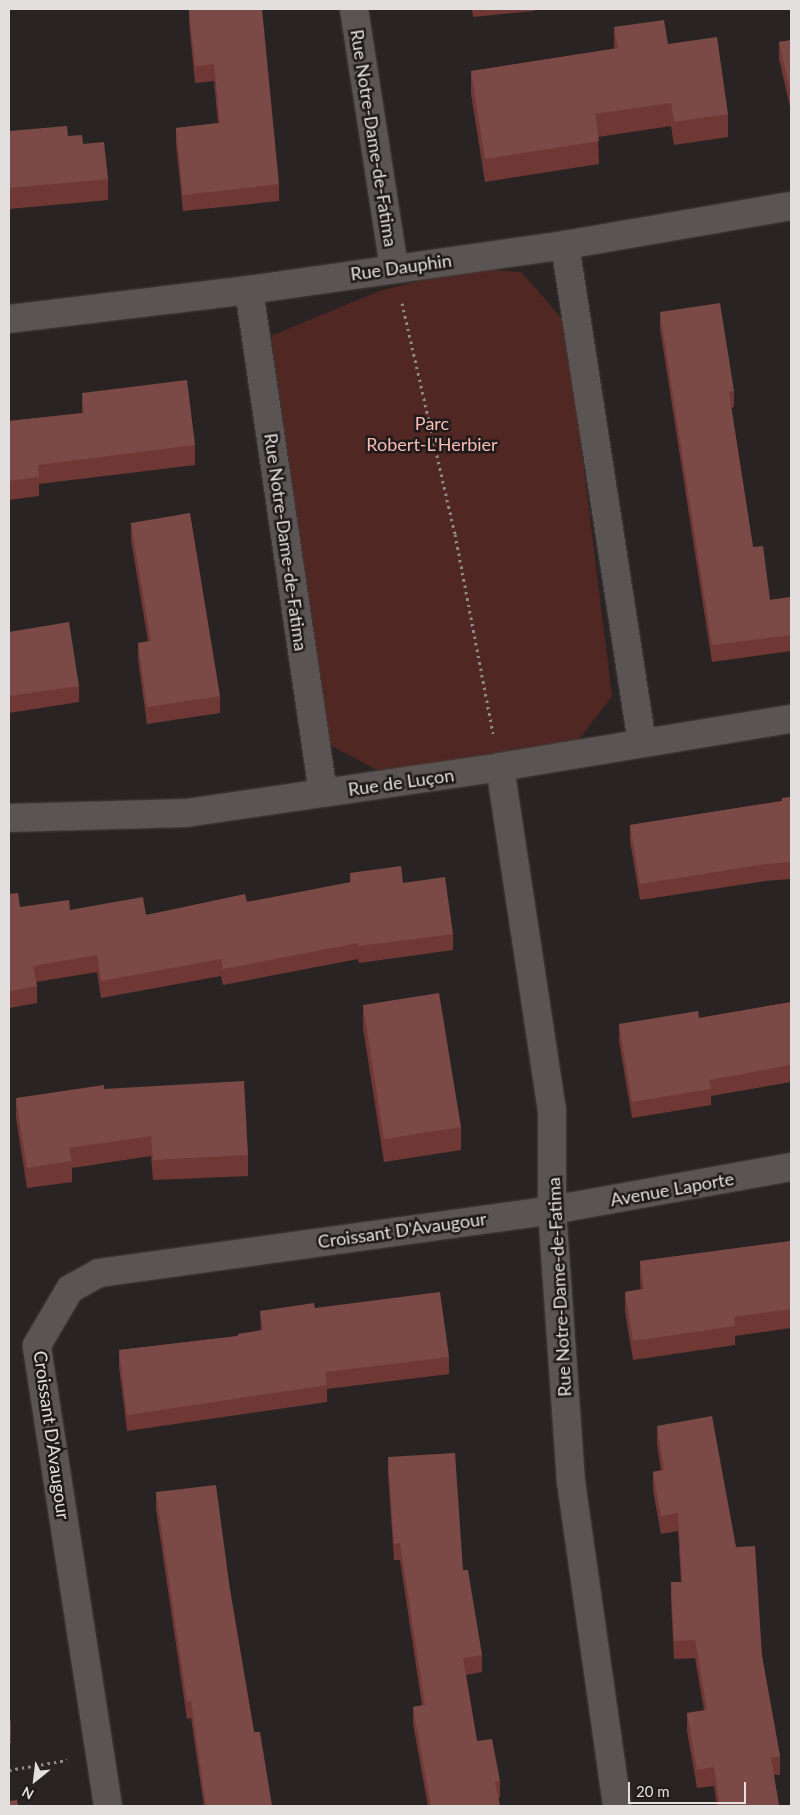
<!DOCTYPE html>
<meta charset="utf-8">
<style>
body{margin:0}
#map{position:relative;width:800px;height:1815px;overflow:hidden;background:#292423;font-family:Lato,sans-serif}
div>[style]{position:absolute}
.green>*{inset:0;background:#502723}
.path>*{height:3px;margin-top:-1.5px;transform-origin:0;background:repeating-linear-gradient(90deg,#8e8a89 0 2.5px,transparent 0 6.5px)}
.roads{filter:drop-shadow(0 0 1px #443f3f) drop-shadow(0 0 1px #443f3f)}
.minor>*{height:28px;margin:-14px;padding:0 14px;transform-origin:14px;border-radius:14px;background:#5a5453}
.wall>*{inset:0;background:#703834}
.building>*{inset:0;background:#7c4a46}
span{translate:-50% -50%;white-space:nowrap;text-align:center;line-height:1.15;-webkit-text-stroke:5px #201b1a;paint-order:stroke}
.street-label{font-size:18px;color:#e3dfdf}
.park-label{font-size:18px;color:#f7bbb4}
.frame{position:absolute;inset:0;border:10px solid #e3dfdf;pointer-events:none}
.north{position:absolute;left:10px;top:1755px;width:50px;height:50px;-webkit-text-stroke:4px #201b1a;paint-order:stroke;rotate:209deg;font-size:14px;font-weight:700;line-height:20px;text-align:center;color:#e3dfdf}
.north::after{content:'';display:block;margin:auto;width:18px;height:22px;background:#e3dfdf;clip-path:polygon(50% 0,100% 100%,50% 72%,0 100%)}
.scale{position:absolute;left:628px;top:1782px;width:118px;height:22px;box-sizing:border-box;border:2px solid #e3dfdf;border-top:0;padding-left:6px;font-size:15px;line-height:18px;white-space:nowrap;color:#e3dfdf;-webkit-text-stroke:4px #201b1a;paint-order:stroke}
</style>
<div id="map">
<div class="green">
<i style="clip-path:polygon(469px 268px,521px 272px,566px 323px,612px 696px,569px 753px,377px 770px,330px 745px,271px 336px,379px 291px)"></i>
</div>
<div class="path">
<i style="left:402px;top:303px;width:237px;rotate:77.1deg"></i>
<i style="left:455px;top:534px;width:203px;rotate:79.2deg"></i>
<i style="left:9px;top:1770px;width:59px;rotate:-9.8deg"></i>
</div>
<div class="roads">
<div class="minor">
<i style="left:354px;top:9px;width:261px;rotate:81.2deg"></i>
<i style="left:565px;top:245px;width:504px;rotate:81.21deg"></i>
<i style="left:249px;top:290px;width:508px;rotate:81.63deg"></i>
<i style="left:9px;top:319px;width:242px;rotate:-6.9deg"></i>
<i style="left:249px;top:290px;width:319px;rotate:-8.1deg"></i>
<i style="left:565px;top:245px;width:229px;rotate:-9.8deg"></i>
<i style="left:500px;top:767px;width:347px;rotate:81.4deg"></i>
<i style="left:552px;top:1110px;width:100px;rotate:90deg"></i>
<i style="left:552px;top:1210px;width:273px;rotate:86deg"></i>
<i style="left:571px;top:1482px;width:327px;rotate:81.9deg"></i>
<i style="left:9px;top:818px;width:177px;rotate:-1.6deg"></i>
<i style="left:186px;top:813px;width:317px;rotate:-8.3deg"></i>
<i style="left:500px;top:767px;width:295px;rotate:-9.4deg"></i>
<i style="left:108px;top:1806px;width:466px;rotate:-98.8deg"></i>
<i style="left:37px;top:1345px;width:65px;rotate:-59.5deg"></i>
<i style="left:70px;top:1289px;width:33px;rotate:-29deg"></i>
<i style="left:99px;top:1273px;width:457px;rotate:-7.9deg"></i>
<i style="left:552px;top:1210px;width:243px;rotate:-10.2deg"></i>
</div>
</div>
<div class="wall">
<i style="clip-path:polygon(189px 9px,279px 184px,279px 201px,183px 211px,176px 144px,176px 128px,218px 123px,214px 81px,195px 83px,189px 23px)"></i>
<i style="clip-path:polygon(472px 9px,534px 9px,534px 11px,473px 17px)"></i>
<i style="clip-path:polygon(614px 27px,668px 44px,728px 114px,728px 137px,674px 145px,671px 126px,598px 137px,599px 164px,485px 182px,471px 94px,471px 71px,614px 49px)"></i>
<i style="clip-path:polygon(791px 40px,791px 111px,779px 59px,779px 42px)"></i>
<i style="clip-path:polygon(9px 131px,68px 136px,83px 144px,108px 179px,108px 200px,9px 209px)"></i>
<i style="clip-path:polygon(660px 312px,734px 391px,734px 407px,731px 408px,753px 547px,770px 600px,791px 597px,791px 651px,712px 662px,660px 328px)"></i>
<i style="clip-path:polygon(82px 393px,195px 445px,195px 465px,39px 484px,39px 496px,9px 500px,9px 421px,82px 413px)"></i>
<i style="clip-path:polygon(131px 523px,220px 696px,220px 713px,147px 724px,138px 659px,138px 643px,148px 641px,131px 540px)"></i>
<i style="clip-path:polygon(9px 632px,79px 686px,79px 702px,9px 713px)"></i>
<i style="clip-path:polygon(791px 797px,791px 879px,765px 881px,640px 900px,630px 841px,630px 825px,782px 801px)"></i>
<i style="clip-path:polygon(350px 873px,403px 883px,453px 934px,453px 950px,359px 963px,358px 959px,223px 985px,221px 976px,101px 998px,97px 972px,36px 982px,37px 986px,37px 1003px,9px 1008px,9px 894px,20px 907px,146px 915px,247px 902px,350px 883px)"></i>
<i style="clip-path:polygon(791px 1002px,791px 1082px,711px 1096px,711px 1105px,632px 1118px,619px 1041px,619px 1024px,699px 1018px)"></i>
<i style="clip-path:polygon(363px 1005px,461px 1127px,461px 1150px,384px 1162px,363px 1028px)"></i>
<i style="clip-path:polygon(104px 1089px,248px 1155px,248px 1176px,153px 1180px,151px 1156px,72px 1168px,72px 1182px,27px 1188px,16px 1118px,16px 1098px)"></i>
<i style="clip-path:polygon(791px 1241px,791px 1328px,735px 1336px,735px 1345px,633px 1360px,625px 1311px,625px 1292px,641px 1289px,640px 1280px,640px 1261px)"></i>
<i style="clip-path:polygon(315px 1308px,449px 1357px,449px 1374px,327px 1389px,327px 1402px,127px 1431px,119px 1367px,119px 1350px,238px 1336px,261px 1330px,260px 1311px)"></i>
<i style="clip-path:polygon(657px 1426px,736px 1547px,762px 1656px,780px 1756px,780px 1775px,774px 1775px,779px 1806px,717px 1806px,714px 1786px,697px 1788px,687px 1731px,687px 1713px,704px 1710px,695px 1658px,674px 1659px,671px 1601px,671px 1582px,681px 1582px,678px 1531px,661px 1534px,653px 1490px,653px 1472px,661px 1470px,657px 1444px)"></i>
<i style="clip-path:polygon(388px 1457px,463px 1570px,482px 1655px,482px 1672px,466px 1675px,477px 1741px,500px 1781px,500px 1798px,498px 1798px,500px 1806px,428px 1806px,413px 1724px,413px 1707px,422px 1705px,400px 1560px,394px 1560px,388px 1474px)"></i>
<i style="clip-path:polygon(156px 1492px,230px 1590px,254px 1732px,272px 1806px,204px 1806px,191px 1718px,187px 1719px,156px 1509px)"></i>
<i style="clip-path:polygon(9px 1712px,11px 1726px,11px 1743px,9px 1743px)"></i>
</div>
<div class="building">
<i style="clip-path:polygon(189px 9px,262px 9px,279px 184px,183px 195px,176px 128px,220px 123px,214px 64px,195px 66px)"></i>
<i style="clip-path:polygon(664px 20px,668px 44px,717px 37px,728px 114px,674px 122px,671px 103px,595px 114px,599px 141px,485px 159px,471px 71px,618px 48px,614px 27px)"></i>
<i style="clip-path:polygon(791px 40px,791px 94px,779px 42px)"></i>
<i style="clip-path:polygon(67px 126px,68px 136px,82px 135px,83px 144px,104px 142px,108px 179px,9px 188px,9px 131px)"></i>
<i style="clip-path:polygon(720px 303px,734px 391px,729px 392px,753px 547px,763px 546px,770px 600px,791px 597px,791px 635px,712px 645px,660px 312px)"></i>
<i style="clip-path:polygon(187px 380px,195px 445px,38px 465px,39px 477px,9px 481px,9px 421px,84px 413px,82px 393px)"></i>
<i style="clip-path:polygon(190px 513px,220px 696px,147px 707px,138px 643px,151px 641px,131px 523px)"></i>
<i style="clip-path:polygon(69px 622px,79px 686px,9px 696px,9px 632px)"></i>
<i style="clip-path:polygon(791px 797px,791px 862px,765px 864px,640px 884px,630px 825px,782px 801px,782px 798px)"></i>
<i style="clip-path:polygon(401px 866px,403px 883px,445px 877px,453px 934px,359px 946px,358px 943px,223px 969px,221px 959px,101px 981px,97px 955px,33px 966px,37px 986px,9px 991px,9px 894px,18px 893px,20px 907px,69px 900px,70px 910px,143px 897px,146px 915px,245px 894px,247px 902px,351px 882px,350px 873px)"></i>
<i style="clip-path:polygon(439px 993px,461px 1127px,384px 1139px,363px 1005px)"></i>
<i style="clip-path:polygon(791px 1002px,791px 1065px,709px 1080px,711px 1089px,632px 1102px,619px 1024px,698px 1011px,699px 1018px)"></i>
<i style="clip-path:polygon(244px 1081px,248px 1155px,153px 1160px,151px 1136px,69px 1148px,72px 1161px,27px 1168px,16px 1098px,104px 1085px,104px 1089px)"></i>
<i style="clip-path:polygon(791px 1241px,791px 1309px,734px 1317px,735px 1326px,633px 1341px,625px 1292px,644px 1289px,640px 1261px)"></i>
<i style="clip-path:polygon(440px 1292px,449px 1357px,325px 1372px,327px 1385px,127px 1415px,119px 1350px,238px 1336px,238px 1334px,263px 1330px,260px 1311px,314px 1303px,315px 1308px)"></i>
<i style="clip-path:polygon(712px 1416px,736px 1547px,755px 1546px,762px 1656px,780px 1756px,771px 1758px,779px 1806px,720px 1806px,714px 1767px,697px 1770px,687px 1713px,707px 1710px,695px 1640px,674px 1641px,671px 1582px,682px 1582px,678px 1513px,661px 1516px,653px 1472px,664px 1470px,657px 1426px)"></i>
<i style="clip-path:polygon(455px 1453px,463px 1570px,468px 1570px,482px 1655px,463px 1658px,477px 1741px,492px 1739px,500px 1781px,495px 1782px,500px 1806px,431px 1806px,413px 1707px,425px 1705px,400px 1543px,394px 1544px,388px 1457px)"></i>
<i style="clip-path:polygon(216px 1485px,230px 1590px,254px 1732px,260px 1732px,272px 1806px,206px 1806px,191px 1701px,187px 1702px,156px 1492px)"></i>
<i style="clip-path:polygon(9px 1712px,11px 1726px,9px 1727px)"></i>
<i style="clip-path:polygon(17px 1800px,18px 1806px,9px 1806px,9px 1801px)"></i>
</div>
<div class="street-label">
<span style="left:374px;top:138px;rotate:81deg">Rue Notre-Dame-de-Fatima</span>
<span style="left:401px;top:267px;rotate:-8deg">Rue Dauphin</span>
<span style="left:286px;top:542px;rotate:82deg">Rue Notre-Dame-de-Fatima</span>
<span style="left:401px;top:782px;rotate:-8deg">Rue de Luçon</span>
<span style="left:672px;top:1189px;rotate:-10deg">Avenue Laporte</span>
<span style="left:402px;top:1230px;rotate:-8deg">Croissant D'Avaugour</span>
<span style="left:559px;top:1287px;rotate:-93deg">Rue Notre-Dame-de-Fatima</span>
<span style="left:52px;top:1435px;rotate:82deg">Croissant D'Avaugour</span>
</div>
<div class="park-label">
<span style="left:432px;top:434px">Parc<br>Robert-L'Herbier</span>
</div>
<div class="frame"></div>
<div class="north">N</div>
<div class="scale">20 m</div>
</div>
